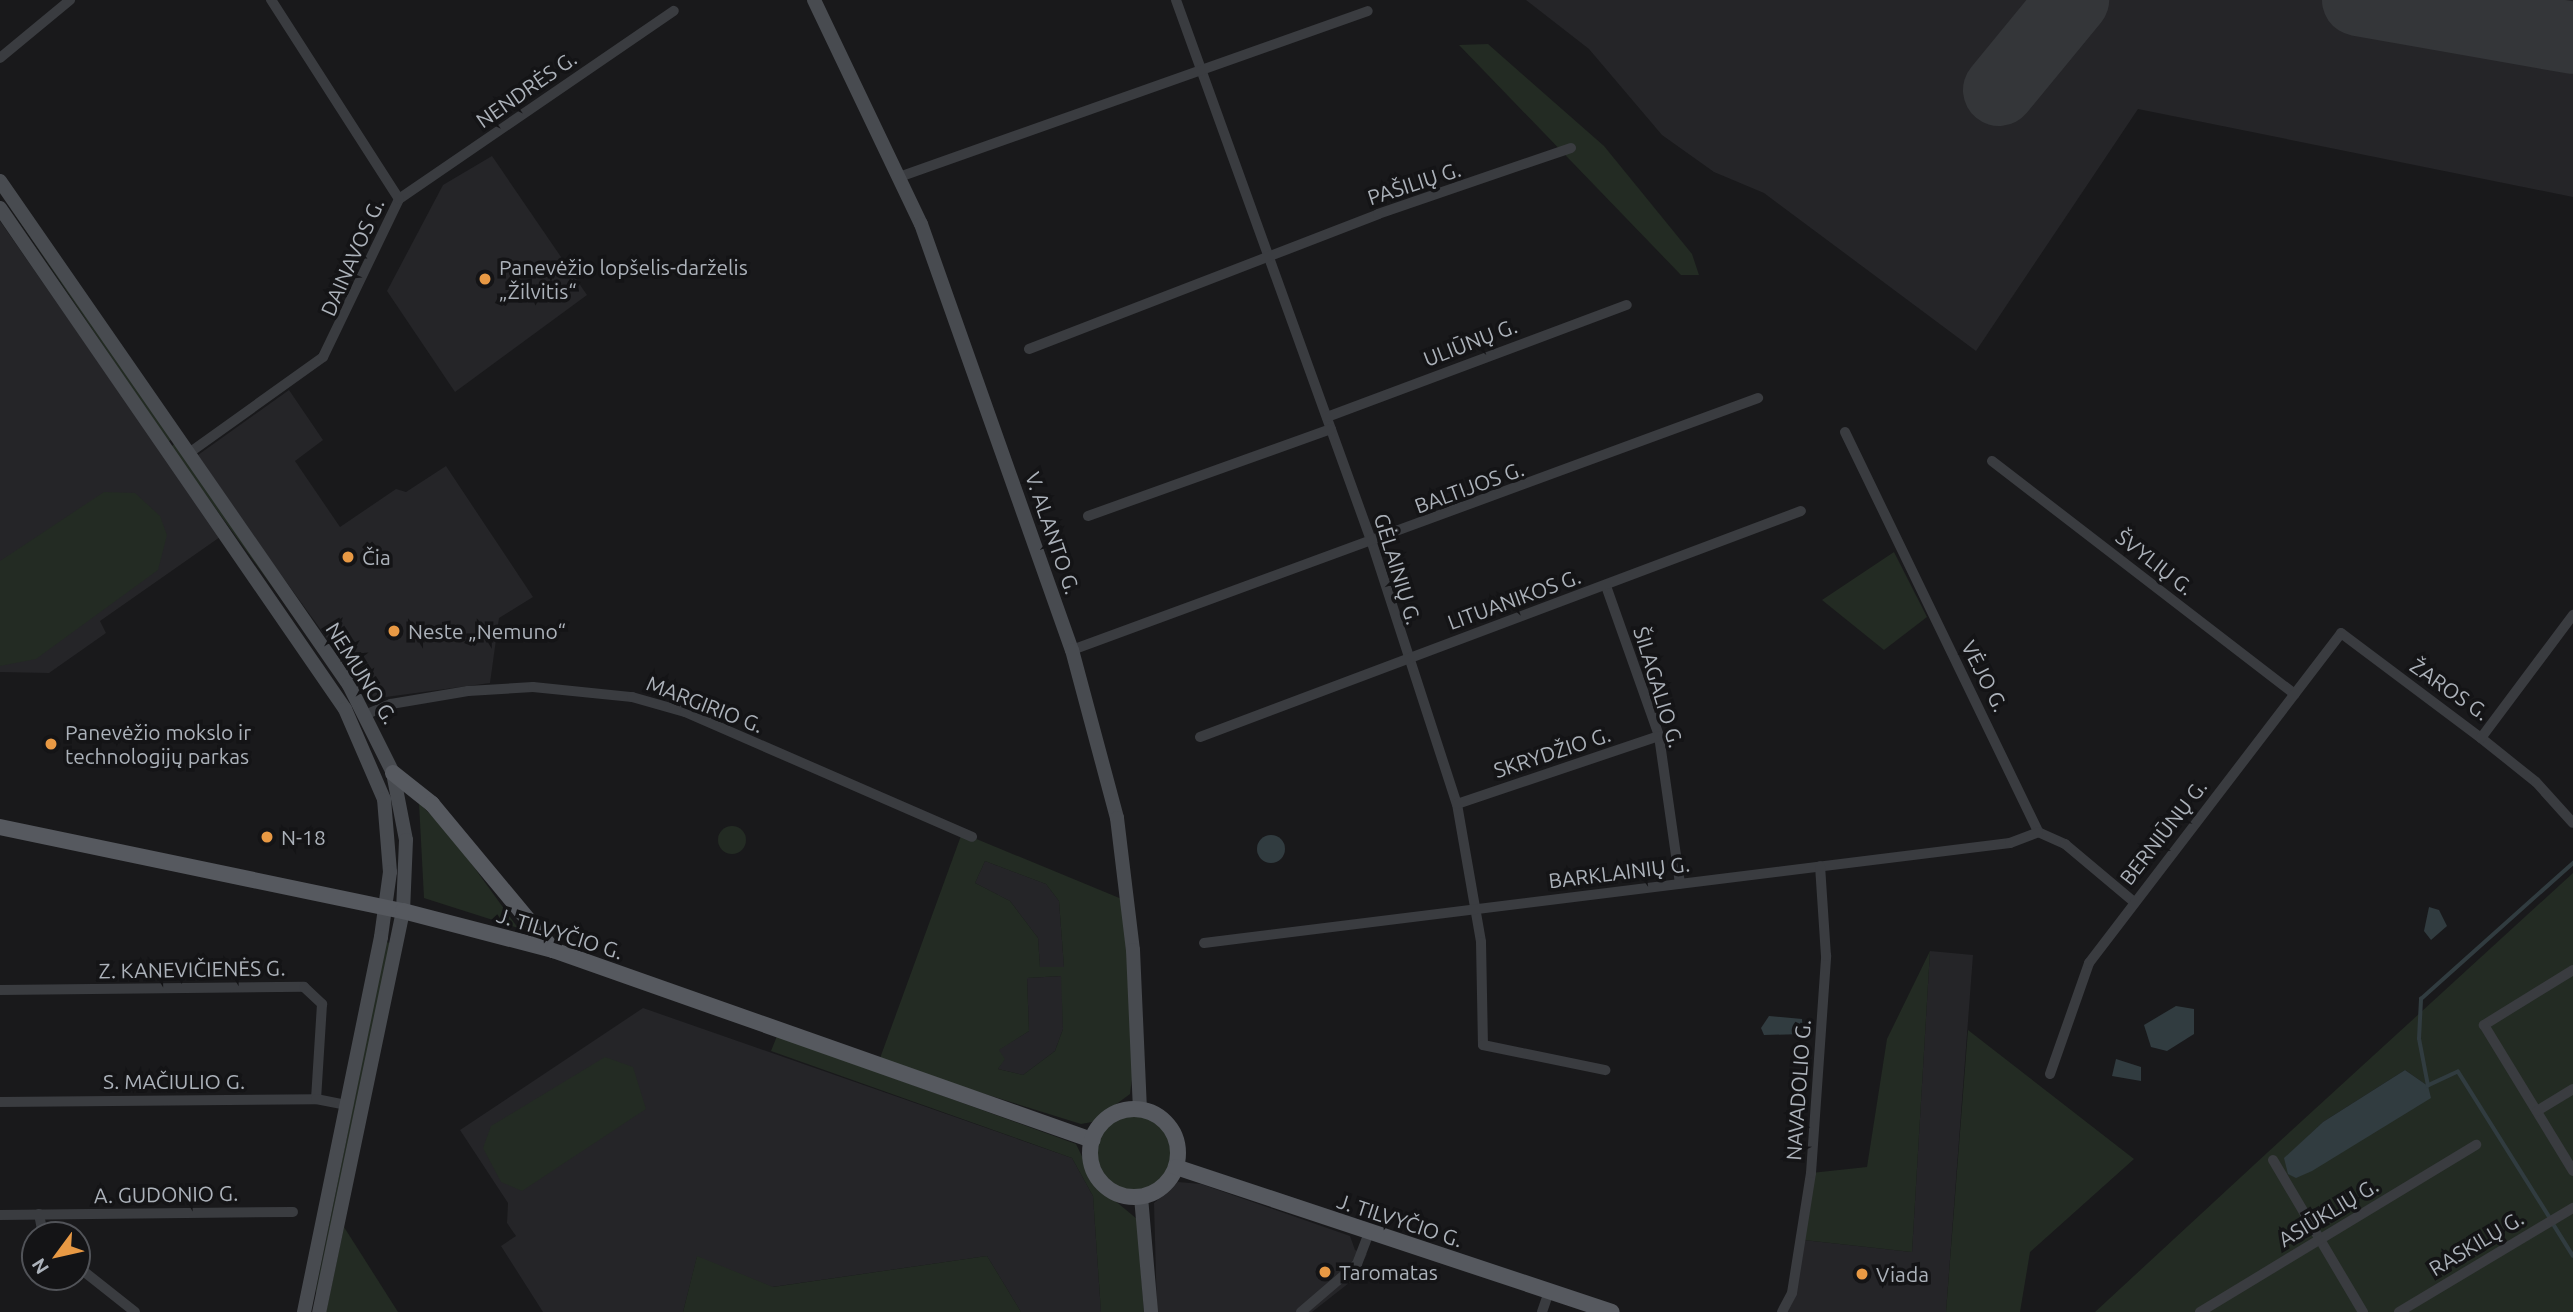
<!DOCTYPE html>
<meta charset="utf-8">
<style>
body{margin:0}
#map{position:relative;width:2573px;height:1312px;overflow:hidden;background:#19191b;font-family:Ubuntu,sans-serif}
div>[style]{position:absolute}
.built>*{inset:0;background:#252528}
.green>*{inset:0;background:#232b23}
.round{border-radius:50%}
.water>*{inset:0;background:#313c40}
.stream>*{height:3.5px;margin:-1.75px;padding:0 1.75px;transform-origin:1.75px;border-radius:1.75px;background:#313c40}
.runway>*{height:72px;margin:-36px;padding:0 36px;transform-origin:36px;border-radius:36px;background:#343639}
.street>*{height:10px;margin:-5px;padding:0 5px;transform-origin:5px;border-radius:5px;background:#3a3c40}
.secondary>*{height:14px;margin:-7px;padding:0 7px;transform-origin:7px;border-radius:7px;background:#484b50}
.primary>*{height:16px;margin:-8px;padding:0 8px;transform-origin:8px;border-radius:8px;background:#56595f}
.primary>.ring{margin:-8px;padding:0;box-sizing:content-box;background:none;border:16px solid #56595f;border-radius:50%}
.dots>*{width:19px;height:19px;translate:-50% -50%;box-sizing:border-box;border:4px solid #141416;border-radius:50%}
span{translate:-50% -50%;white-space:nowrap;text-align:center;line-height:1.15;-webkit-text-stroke:7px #141416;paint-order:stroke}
.street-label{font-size:21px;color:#acb2ba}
.poi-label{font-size:21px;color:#acb2ba}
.left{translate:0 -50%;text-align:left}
.north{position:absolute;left:21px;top:1221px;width:70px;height:70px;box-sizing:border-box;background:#141416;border:2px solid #515358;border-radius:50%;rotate:237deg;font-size:19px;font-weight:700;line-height:28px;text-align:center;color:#acb2ba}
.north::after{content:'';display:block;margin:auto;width:24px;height:32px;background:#e89944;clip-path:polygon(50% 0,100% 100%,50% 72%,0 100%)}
</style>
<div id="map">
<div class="built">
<i style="clip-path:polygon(1526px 0,2573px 0,2573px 197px,2138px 109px,1976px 351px,1764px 193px,1714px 172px,1662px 135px,1589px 49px)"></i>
<i style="clip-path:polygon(492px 156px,587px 295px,455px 392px,387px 291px,443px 185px)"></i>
<i style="clip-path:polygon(0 221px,220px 537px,100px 621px,106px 633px,49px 673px,0 672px)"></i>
<i style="clip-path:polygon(289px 390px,323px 440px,295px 461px,340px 527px,396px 489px,406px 492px,446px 466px,533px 597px,499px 618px,490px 683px,371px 699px,274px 565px,198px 455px)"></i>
<i style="clip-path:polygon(985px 861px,1046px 884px,1059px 901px,1064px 967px,1040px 968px,1038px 938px,1010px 901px,975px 883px)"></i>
<i style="clip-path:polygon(1930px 951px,1973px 955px,1946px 1312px,1782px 1312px,1804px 1240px,1912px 1252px)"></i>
<i style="clip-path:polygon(1062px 976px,1063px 1029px,1055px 1051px,1023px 1075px,998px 1069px,1004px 1059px,998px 1050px,1029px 1031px,1027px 978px)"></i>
<i style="clip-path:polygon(643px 1008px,1072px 1158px,1093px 1196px,1101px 1312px,1021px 1312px,987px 1256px,772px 1287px,697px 1257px,683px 1312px,543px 1312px,501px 1246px,516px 1236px,507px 1223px,508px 1203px,460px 1130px)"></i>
<i style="clip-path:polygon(1178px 1182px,1201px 1184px,1350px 1236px,1355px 1250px,1367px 1254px,1354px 1279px,1312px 1312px,1157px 1312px,1154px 1203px)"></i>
</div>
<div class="green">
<i style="clip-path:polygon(1488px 44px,1604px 146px,1692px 254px,1699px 275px,1681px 275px,1459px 45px)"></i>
<i style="clip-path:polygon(0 192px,172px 439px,168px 442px)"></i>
<i style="clip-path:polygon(175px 443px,303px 629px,171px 447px)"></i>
<i style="clip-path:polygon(104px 492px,135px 493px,160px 516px,167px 535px,158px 570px,36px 659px,0 666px,0 561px)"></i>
<i style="clip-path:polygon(1894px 552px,1927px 617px,1884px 650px,1822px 600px)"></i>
<i style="clip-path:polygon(419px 803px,450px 834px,518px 928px,424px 898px)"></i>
<i class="round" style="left:718px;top:826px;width:28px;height:28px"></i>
<i style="clip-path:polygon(evenodd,962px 833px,1129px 902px,1138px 1031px,1130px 1094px,1092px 1122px,1081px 1124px,879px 1061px,962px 833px,985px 861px,1046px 884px,1059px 901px,1064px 967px,1040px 967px,1038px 938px,1010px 901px,975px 883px,985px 861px,962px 833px,1061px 976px,1063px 1029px,1055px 1051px,1023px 1075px,998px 1069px,1005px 1059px,999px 1050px,1029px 1031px,1027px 978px,1061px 976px)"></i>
<i style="clip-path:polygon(evenodd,2573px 873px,2573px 1312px,2095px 1312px,2268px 1152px,2573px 873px,2405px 1070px,2428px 1086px,2285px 1158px,2323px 1122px,2405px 1070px)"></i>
<i style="clip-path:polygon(386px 942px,391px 943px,316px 1299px,316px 1290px)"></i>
<i style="clip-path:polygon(1930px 951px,1912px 1252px,1804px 1240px,1811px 1173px,1867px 1167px,1887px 1039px)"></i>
<i style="clip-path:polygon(1968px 1030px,2134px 1159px,2030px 1252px,2020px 1312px,1946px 1312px)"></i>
<i style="clip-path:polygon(777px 1036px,1076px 1144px,1096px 1185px,1137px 1219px,1144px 1312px,1101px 1312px,1093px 1196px,1072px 1158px,771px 1051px)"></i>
<i style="clip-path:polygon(605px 1057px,633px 1067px,646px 1109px,522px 1191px,501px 1182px,483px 1148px,491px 1126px)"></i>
<i class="round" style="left:1095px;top:1114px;width:78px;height:78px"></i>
<i style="clip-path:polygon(344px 1227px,398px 1312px,326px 1312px)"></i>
<i style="clip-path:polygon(697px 1256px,773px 1287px,987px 1256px,1021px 1312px,683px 1312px)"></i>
</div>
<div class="water">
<i class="round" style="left:1257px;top:835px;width:28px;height:28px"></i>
<i style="clip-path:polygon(2429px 907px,2439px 910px,2447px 926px,2431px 940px,2424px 931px)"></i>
<i style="clip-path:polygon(2176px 1006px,2194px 1009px,2194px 1034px,2167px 1051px,2151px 1047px,2144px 1025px)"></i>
<i style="clip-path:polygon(1769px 1016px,1802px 1019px,1803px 1034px,1764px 1035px,1761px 1028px)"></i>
<i style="clip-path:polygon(2116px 1059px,2141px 1067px,2141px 1081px,2112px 1076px)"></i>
<i style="clip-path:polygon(2405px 1070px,2428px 1086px,2431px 1098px,2312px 1171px,2296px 1178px,2288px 1174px,2284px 1158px,2323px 1122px)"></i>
</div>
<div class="stream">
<i style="left:2549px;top:1217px;width:171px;rotate:-122.1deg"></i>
<i style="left:2458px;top:1072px;width:33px;rotate:155deg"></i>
<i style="left:2428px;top:1086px;width:48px;rotate:-100.8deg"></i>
<i style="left:2419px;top:1039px;width:40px;rotate:-87.1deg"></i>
<i style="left:2421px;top:999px;width:204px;rotate:-41.8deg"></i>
<i style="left:2554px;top:1225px;width:36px;rotate:58deg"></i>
</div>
<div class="runway">
<i style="left:2358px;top:0;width:218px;rotate:10deg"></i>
<i style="left:1999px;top:90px;width:117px;rotate:-50.6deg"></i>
</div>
<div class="street">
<i style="left:1176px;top:0;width:577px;rotate:70.15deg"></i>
<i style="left:1372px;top:543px;width:274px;rotate:72deg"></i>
<i style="left:1457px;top:804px;width:140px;rotate:80.1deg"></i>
<i style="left:1481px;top:942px;width:103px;rotate:88.9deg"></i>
<i style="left:1483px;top:1045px;width:125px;rotate:11.6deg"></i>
<i style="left:0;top:58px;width:91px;rotate:-39.6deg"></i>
<i style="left:902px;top:176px;width:494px;rotate:-19.5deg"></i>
<i style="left:399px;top:199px;width:333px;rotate:-34.4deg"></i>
<i style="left:1029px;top:349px;width:374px;rotate:-21.1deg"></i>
<i style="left:1378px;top:214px;width:204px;rotate:-18.9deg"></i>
<i style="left:1327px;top:417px;width:320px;rotate:-20.5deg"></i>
<i style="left:1845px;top:432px;width:444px;rotate:64.2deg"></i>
<i style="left:2038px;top:832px;width:30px;rotate:24deg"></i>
<i style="left:2065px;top:844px;width:89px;rotate:40deg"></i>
<i style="left:189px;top:453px;width:165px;rotate:-35.6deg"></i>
<i style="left:323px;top:357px;width:175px;rotate:-64.3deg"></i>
<i style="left:399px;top:199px;width:237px;rotate:-122.7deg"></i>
<i style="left:1992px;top:461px;width:382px;rotate:37.6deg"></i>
<i style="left:1088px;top:516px;width:258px;rotate:-19.7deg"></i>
<i style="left:1606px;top:586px;width:159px;rotate:70.5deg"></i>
<i style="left:1659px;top:736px;width:149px;rotate:81.9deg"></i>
<i style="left:1072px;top:650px;width:731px;rotate:-20.17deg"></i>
<i style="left:367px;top:714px;width:26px;rotate:-23deg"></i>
<i style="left:391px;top:704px;width:78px;rotate:-9.6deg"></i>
<i style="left:468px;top:691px;width:65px;rotate:-3.5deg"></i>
<i style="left:533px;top:687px;width:100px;rotate:5.8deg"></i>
<i style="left:632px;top:697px;width:55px;rotate:15.8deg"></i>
<i style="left:685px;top:712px;width:313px;rotate:23.5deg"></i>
<i style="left:1200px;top:737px;width:642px;rotate:-20.61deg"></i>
<i style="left:2481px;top:738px;width:70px;rotate:38.7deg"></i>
<i style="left:2536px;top:782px;width:55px;rotate:47.9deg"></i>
<i style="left:1457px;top:804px;width:213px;rotate:-18.6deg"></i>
<i style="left:1204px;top:943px;width:812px;rotate:-7.07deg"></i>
<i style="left:2010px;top:843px;width:30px;rotate:-21deg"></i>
<i style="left:2573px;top:970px;width:105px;rotate:148.3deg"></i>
<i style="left:2484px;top:1025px;width:171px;rotate:58.6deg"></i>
<i style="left:0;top:990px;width:304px;rotate:-0.6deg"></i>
<i style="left:304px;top:987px;width:25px;rotate:43deg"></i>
<i style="left:322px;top:1004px;width:95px;rotate:93.6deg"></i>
<i style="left:2050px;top:1074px;width:118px;rotate:-70.6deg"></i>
<i style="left:2089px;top:963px;width:415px;rotate:-52.6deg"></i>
<i style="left:2341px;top:633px;width:175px;rotate:36.9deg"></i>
<i style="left:2481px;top:738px;width:154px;rotate:-53.2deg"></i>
<i style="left:0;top:1102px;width:316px;rotate:-0.5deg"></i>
<i style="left:316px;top:1099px;width:33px;rotate:11deg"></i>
<i style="left:2537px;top:1111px;width:42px;rotate:-31.4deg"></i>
<i style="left:2273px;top:1160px;width:177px;rotate:59.4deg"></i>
<i style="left:39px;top:1214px;width:21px;rotate:79deg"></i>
<i style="left:0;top:1215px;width:293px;rotate:-0.6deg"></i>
<i style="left:77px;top:1266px;width:74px;rotate:38.4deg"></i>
<i style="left:1301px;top:1312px;width:74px;rotate:-40.6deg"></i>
<i style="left:1357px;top:1264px;width:34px;rotate:-69deg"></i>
<i style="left:1542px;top:1312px;width:21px;rotate:-71deg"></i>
<i style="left:1782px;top:1312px;width:21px;rotate:-62deg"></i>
<i style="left:1792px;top:1293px;width:121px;rotate:-81deg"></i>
<i style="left:1811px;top:1173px;width:218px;rotate:-86deg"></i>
<i style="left:1826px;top:956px;width:90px;rotate:-93.8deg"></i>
<i style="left:2200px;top:1312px;width:323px;rotate:-31.2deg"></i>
<i style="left:2399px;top:1312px;width:203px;rotate:-30.9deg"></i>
</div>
<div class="secondary">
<i style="left:814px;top:0;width:248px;rotate:64.5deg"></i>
<i style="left:921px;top:224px;width:452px;rotate:70.5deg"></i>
<i style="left:1072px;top:650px;width:174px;rotate:75deg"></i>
<i style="left:1117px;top:818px;width:133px;rotate:83.1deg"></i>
<i style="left:1133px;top:950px;width:160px;rotate:87.5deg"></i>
<i style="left:0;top:181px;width:613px;rotate:55.3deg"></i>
<i style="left:349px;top:685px;width:98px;rotate:63.4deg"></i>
<i style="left:393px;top:773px;width:68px;rotate:79deg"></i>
<i style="left:406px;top:840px;width:71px;rotate:92.4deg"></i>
<i style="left:403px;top:911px;width:410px;rotate:101.8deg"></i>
<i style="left:0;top:208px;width:608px;rotate:55.45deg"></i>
<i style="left:345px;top:709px;width:98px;rotate:66.6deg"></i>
<i style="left:384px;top:799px;width:73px;rotate:85.3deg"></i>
<i style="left:390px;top:872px;width:66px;rotate:97.9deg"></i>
<i style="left:381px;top:937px;width:383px;rotate:101.6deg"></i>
<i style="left:1141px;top:1197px;width:115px;rotate:85deg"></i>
</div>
<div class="primary">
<i style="left:393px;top:773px;width:50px;rotate:38.5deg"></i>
<i style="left:432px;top:804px;width:190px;rotate:50.3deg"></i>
<i style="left:0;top:827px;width:412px;rotate:11.8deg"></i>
<i style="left:403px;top:911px;width:155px;rotate:14.6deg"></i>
<i style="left:553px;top:950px;width:572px;rotate:19.42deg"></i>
<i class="ring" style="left:1090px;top:1109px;width:72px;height:72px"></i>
<i style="left:1176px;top:1167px;width:459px;rotate:18.4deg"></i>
</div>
<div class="dots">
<i style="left:485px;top:279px;background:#e89944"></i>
<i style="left:348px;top:557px;background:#e89944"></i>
<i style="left:394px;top:631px;background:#e89944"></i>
<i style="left:51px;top:744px;background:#e89944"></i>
<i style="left:267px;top:837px;background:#e89944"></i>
<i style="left:1325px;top:1272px;background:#e89944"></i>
<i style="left:1862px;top:1274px;background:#e89944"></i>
</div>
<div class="street-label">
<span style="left:526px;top:89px;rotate:-35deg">NENDRĖS G.</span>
<span style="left:1414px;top:183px;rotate:-18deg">PAŠILIŲ G.</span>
<span style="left:352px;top:257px;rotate:-66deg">DAINAVOS G.</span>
<span style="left:1470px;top:342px;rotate:-21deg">ULIŪNŲ G.</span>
<span style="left:1469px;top:487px;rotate:-20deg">BALTIJOS G.</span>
<span style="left:1053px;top:533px;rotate:71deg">V. ALANTO G.</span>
<span style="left:2155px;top:562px;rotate:38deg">ŠVYLIŲ G.</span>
<span style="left:1398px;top:569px;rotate:73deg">GĖLAINIŲ G.</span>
<span style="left:1514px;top:599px;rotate:-20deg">LITUANIKOS G.</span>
<span style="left:362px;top:673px;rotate:58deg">NEMUNO G.</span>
<span style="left:1985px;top:676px;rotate:63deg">VĖJO G.</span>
<span style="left:1659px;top:687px;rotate:73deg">ŠILAGALIO G.</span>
<span style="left:2450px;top:689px;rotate:35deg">ŽAROS G.</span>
<span style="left:705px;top:704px;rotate:21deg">MARGIRIO G.</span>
<span style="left:1552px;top:752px;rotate:-18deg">SKRYDŽIO G.</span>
<span style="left:2163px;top:832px;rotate:-52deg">BERNIŪNŲ G.</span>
<span style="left:1619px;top:872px;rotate:-7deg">BARKLAINIŲ G.</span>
<span style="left:560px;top:933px;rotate:17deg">J. TILVYČIO G.</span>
<span style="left:192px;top:969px;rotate:-1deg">Z. KANEVIČIENĖS G.</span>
<span style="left:174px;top:1081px">S. MAČIULIO G.</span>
<span style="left:1798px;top:1090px;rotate:-86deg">NAVADOLIO G.</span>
<span style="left:166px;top:1194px;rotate:-1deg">A. GUDONIO G.</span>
<span style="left:2328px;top:1212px;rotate:-31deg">ASIŪKLIŲ G.</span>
<span style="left:1400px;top:1220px;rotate:18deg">J. TILVYČIO G.</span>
<span style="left:2476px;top:1243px;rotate:-31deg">RASKILŲ G.</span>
</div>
<div class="poi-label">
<span class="left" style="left:499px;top:279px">Panevėžio lopšelis-darželis<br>„Žilvitis“</span>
<span class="left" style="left:362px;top:557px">Čia</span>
<span class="left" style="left:408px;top:631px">Neste „Nemuno“</span>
<span class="left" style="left:65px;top:744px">Panevėžio mokslo ir<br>technologijų parkas</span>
<span class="left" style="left:281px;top:837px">N-18</span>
<span class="left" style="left:1339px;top:1272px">Taromatas</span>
<span class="left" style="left:1876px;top:1274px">Viada</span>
</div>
<div class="north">N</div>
</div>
